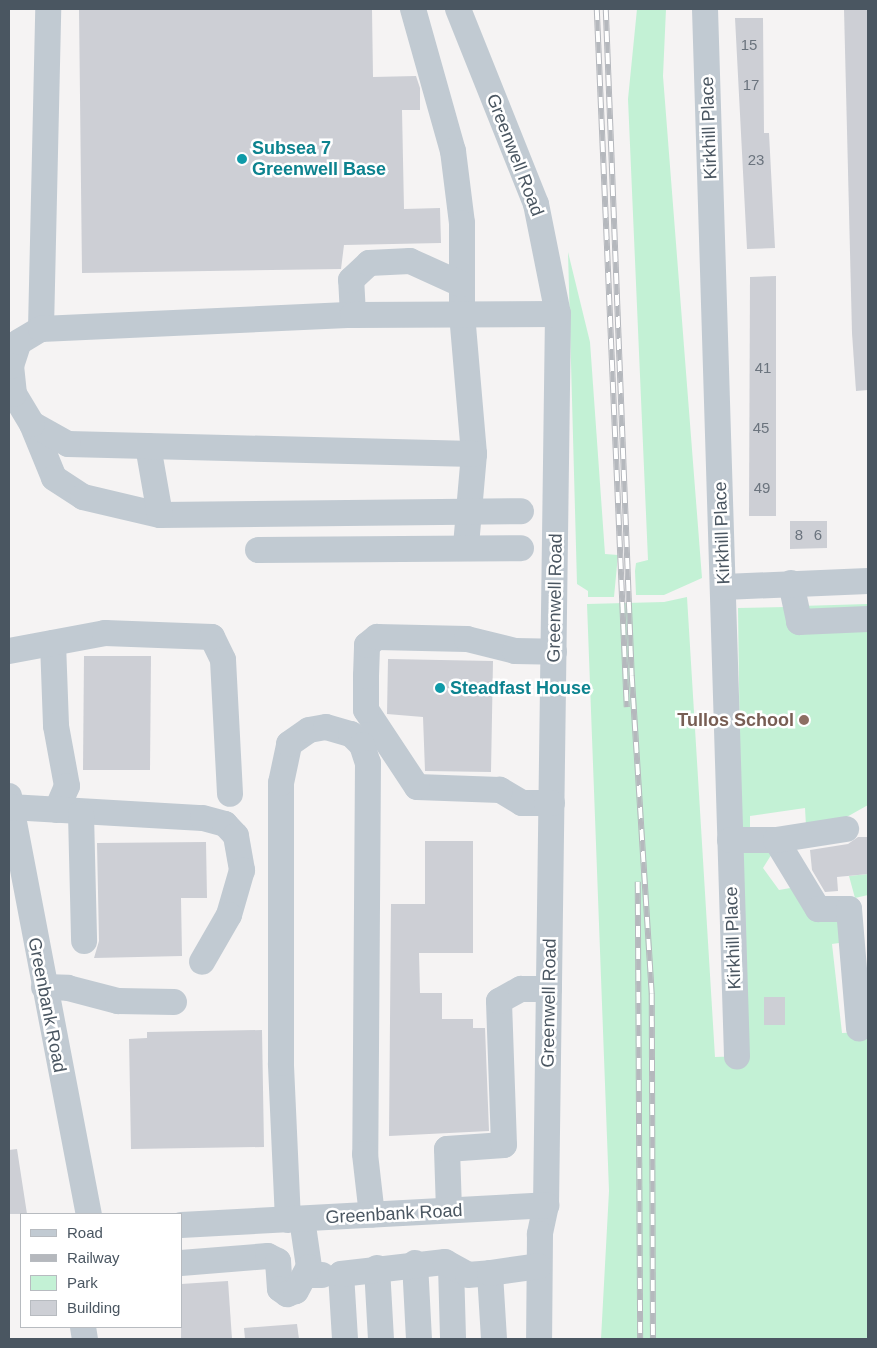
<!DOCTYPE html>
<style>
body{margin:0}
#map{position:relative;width:877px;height:1348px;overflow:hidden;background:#f5f3f3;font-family:Helvetica,sans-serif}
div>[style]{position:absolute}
.green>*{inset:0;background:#c3f1d5}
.building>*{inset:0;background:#cdcfd5}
.minor>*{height:26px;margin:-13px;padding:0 13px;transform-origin:13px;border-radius:13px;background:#c1cad2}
.rail>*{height:5.5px;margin-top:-2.75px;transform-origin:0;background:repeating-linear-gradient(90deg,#fff 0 11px,#b5b8bd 0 22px);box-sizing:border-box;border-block:1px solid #b5b8bd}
.dots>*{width:14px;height:14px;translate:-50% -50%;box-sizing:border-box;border:2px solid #fff;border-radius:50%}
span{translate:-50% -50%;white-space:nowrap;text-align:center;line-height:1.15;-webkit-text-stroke:5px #fff;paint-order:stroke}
.number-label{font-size:15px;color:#6b747e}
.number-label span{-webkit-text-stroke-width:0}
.street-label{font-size:18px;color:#4a5661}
.culture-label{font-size:18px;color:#0d838f;font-weight:700}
.left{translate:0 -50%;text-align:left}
.education-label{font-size:18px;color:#785e54;font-weight:700}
.right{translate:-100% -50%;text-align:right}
.frame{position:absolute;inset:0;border:10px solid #4a5661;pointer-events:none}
.legend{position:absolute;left:20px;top:1213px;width:162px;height:115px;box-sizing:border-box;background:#fff;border:1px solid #b7bbc0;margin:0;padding:6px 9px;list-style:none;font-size:15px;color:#4a5661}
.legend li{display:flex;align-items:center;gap:10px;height:25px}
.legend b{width:25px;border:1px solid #b7bbc0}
</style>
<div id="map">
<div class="green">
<i style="clip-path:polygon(637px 9px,666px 9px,663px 76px,702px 578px,664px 595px,636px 595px,635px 571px,636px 563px,648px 560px,628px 99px)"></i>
<i style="clip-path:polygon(568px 252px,590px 342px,605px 554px,618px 555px,614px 597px,588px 597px,588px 591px,577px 584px)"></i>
<i style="clip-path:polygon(687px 597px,715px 1057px,745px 1056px,741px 845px,773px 852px,763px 868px,779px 890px,796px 887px,842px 921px,846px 942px,832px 944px,842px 1033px,868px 1032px,868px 1339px,601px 1339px,609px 1191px,587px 604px,664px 602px)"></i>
<i style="clip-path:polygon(868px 604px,868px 614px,802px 614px,800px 606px)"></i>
<i style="clip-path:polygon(786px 607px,868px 629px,868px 805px,836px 823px,806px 826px,805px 808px,750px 816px,750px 831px,741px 832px,738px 608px)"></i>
<i style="clip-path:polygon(868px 874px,868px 895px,855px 898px,849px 876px)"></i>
</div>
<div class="building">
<i style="clip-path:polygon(79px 9px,372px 9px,373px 77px,416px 76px,420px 88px,420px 110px,402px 110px,404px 209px,440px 208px,441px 243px,344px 245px,341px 269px,82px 273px)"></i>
<i style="clip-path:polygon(844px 9px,868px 9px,868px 390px,856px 391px,852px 333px)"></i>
<i style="clip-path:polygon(735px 18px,763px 18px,764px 133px,769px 133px,775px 248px,747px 249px)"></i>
<i style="clip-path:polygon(776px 276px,776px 516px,749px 516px,750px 277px)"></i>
<i style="clip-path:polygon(790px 521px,827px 521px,827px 548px,790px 549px)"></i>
<i style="clip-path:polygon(84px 656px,151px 656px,150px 770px,83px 770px)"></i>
<i style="clip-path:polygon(388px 659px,493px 661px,491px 772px,425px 771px,423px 717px,387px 714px)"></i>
<i style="clip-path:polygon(858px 837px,868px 837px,868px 874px,837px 877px,838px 891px,825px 892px,812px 870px,810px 850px,848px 844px)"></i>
<i style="clip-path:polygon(425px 841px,473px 841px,473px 953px,419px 953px,420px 993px,442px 993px,442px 1019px,473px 1019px,473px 1028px,485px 1028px,489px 1131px,389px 1136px,391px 904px,425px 904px)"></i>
<i style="clip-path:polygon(206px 842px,207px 898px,181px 898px,182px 956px,94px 958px,99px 941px,97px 843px)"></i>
<i style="clip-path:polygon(764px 997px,785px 997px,785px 1025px,764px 1025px)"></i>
<i style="clip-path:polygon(262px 1030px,264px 1147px,131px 1149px,129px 1039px,147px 1038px,147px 1032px)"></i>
<i style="clip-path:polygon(17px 1149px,27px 1214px,9px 1214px,9px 1150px)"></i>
<i style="clip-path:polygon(228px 1281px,232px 1339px,181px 1339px,181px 1284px)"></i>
<i style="clip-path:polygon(297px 1324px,299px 1339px,245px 1339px,244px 1328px)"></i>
</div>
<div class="minor">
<i style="left:413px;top:9px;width:148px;rotate:74.3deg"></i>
<i style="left:453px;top:151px;width:73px;rotate:82.9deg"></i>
<i style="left:462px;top:223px;width:91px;rotate:90deg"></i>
<i style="left:462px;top:314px;width:141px;rotate:85.1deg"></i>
<i style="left:474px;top:454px;width:92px;rotate:95deg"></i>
<i style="left:458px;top:9px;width:210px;rotate:68.2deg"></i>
<i style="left:536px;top:204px;width:112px;rotate:78.7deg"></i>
<i style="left:558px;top:314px;width:891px;rotate:90.77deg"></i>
<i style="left:546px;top:1205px;width:30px;rotate:102deg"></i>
<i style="left:540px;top:1234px;width:105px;rotate:90.5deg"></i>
<i style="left:705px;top:9px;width:1048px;rotate:88.25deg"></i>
<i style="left:353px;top:315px;width:35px;rotate:-93deg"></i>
<i style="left:351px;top:280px;width:25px;rotate:-43deg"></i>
<i style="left:369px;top:263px;width:41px;rotate:-2.8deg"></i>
<i style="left:410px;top:261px;width:56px;rotate:24.3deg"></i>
<i style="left:41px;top:329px;width:320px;rotate:-88.7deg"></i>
<i style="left:32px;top:424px;width:58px;rotate:67.8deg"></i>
<i style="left:54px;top:478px;width:35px;rotate:33deg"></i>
<i style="left:83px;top:497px;width:79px;rotate:13.2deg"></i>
<i style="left:160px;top:515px;width:361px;rotate:-0.6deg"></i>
<i style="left:148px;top:446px;width:70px;rotate:80.1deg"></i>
<i style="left:474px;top:454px;width:406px;rotate:-178.6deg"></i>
<i style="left:68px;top:444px;width:41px;rotate:-150.9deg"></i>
<i style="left:32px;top:424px;width:35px;rotate:-121deg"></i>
<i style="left:14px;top:394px;width:28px;rotate:-96deg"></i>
<i style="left:11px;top:366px;width:25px;rotate:-72deg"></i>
<i style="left:19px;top:342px;width:26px;rotate:-31deg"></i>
<i style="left:41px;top:329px;width:312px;rotate:-2.6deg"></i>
<i style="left:353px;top:315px;width:205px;rotate:-0.3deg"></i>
<i style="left:258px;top:550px;width:263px;rotate:-0.4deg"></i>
<i style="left:791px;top:583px;width:40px;rotate:78deg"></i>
<i style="left:799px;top:622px;width:69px;rotate:-2.5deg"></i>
<i style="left:724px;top:587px;width:144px;rotate:-2.4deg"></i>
<i style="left:53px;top:643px;width:83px;rotate:87.9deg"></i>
<i style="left:56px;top:726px;width:61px;rotate:79.6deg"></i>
<i style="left:67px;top:786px;width:26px;rotate:113deg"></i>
<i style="left:9px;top:651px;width:98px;rotate:-10.6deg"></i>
<i style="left:105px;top:633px;width:107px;rotate:2.1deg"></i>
<i style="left:212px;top:637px;width:25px;rotate:64deg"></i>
<i style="left:223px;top:660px;width:134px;rotate:87deg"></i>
<i style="left:9px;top:796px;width:426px;rotate:79.2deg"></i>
<i style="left:552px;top:803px;width:30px;rotate:180deg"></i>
<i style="left:522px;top:803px;width:26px;rotate:-149deg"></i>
<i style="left:500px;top:790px;width:83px;rotate:-177.9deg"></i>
<i style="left:417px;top:787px;width:92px;rotate:-123.5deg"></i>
<i style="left:366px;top:710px;width:34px;rotate:-90deg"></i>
<i style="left:366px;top:676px;width:31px;rotate:-88deg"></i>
<i style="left:367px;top:645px;width:13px;rotate:-39deg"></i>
<i style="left:377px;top:637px;width:90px;rotate:1.3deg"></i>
<i style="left:467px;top:639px;width:49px;rotate:14deg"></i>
<i style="left:515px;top:651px;width:39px;rotate:1deg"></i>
<i style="left:10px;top:807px;width:193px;rotate:3.3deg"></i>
<i style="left:203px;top:818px;width:23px;rotate:15deg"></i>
<i style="left:225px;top:824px;width:16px;rotate:47deg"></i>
<i style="left:236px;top:836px;width:35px;rotate:80deg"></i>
<i style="left:242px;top:870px;width:47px;rotate:106.1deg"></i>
<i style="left:229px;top:915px;width:54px;rotate:119.9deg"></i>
<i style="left:81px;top:814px;width:127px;rotate:88.6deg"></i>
<i style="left:730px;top:840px;width:46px"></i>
<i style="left:776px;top:840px;width:81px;rotate:58.7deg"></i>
<i style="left:818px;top:909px;width:31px"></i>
<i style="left:849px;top:909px;width:120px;rotate:85.2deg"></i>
<i style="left:776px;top:840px;width:71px;rotate:-8.9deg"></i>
<i style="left:44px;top:987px;width:24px;rotate:2deg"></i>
<i style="left:68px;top:988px;width:52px;rotate:14.6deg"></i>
<i style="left:118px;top:1001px;width:56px;rotate:1deg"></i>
<i style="left:449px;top:1210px;width:61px;rotate:-91.9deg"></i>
<i style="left:447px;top:1149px;width:57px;rotate:-4deg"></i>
<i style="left:504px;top:1145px;width:144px;rotate:-92deg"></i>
<i style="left:499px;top:1001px;width:25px;rotate:-29deg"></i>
<i style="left:521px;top:989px;width:28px"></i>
<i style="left:302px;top:1219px;width:49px;rotate:81.7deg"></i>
<i style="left:309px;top:1267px;width:9px;rotate:63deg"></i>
<i style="left:313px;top:1275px;width:9px"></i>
<i style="left:288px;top:1220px;width:157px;rotate:-92.6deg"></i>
<i style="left:281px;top:1063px;width:280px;rotate:-90deg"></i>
<i style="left:281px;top:783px;width:40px;rotate:-78deg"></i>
<i style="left:289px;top:744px;width:24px;rotate:-35deg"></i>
<i style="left:309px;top:730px;width:17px;rotate:-10deg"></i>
<i style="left:326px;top:727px;width:26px;rotate:16deg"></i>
<i style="left:351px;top:734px;width:16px;rotate:45deg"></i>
<i style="left:362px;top:745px;width:19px;rotate:72deg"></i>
<i style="left:368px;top:763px;width:391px;rotate:90.4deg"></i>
<i style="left:365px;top:1154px;width:61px;rotate:83.5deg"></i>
<i style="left:181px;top:1225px;width:366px;rotate:-3.1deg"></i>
<i style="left:181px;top:1263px;width:87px;rotate:-4.6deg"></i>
<i style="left:268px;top:1256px;width:11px;rotate:27deg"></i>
<i style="left:278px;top:1261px;width:28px;rotate:86deg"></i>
<i style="left:280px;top:1289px;width:9px;rotate:36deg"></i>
<i style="left:287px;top:1294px;width:9px;rotate:-18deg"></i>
<i style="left:296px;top:1291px;width:27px;rotate:-62deg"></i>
<i style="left:415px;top:1263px;width:76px;rotate:87deg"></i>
<i style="left:451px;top:1266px;width:73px;rotate:88.4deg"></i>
<i style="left:377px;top:1268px;width:71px;rotate:86.8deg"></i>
<i style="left:83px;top:1327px;width:12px;rotate:81deg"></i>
<i style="left:345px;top:1339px;width:65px;rotate:-93.5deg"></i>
<i style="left:341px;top:1274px;width:105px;rotate:-6.6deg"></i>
<i style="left:445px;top:1262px;width:26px;rotate:29deg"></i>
<i style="left:468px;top:1275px;width:22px;rotate:-5deg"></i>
<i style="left:494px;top:1339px;width:66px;rotate:-93.5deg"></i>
<i style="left:490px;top:1273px;width:49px;rotate:-8.1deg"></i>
</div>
<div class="rail">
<i style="left:597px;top:9px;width:699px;rotate:87.54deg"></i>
<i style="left:606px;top:9px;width:668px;rotate:87.77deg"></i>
<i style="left:632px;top:676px;width:319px;rotate:86.4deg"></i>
<i style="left:652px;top:994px;width:345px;rotate:89.8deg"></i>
<i style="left:638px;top:882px;width:457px;rotate:89.7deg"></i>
</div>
<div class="dots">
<i style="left:242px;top:159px;background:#0f9aa8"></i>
<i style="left:440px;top:688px;background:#0f9aa8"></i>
<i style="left:804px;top:720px;background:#8d6e63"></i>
</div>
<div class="number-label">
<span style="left:749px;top:45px">15</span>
<span style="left:751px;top:85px">17</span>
<span style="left:756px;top:160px">23</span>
<span style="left:763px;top:368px">41</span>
<span style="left:761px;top:428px">45</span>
<span style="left:762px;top:488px">49</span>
<span style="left:799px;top:535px">8</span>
<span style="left:818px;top:535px">6</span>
</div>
<div class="street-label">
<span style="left:709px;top:128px;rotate:-92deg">Kirkhill Place</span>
<span style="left:515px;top:155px;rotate:69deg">Greenwell Road</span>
<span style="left:722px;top:533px;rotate:-92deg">Kirkhill Place</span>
<span style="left:555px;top:598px;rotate:-89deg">Greenwell Road</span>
<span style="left:733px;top:938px;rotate:-92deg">Kirkhill Place</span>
<span style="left:549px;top:1003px;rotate:-89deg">Greenwell Road</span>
<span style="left:47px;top:1005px;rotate:79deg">Greenbank Road</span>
<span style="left:394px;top:1214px;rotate:-3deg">Greenbank Road</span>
</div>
<div class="culture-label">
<span class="left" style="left:252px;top:159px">Subsea 7<br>Greenwell Base</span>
<span class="left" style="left:450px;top:688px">Steadfast House</span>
</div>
<div class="education-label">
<span class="right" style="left:794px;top:720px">Tullos School</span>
</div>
<div class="frame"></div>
<ul class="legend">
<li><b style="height:6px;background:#c1cad2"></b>Road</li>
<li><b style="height:6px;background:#b5b8bd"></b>Railway</li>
<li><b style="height:14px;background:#c3f1d5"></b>Park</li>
<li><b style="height:14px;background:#cdcfd5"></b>Building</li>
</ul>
</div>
